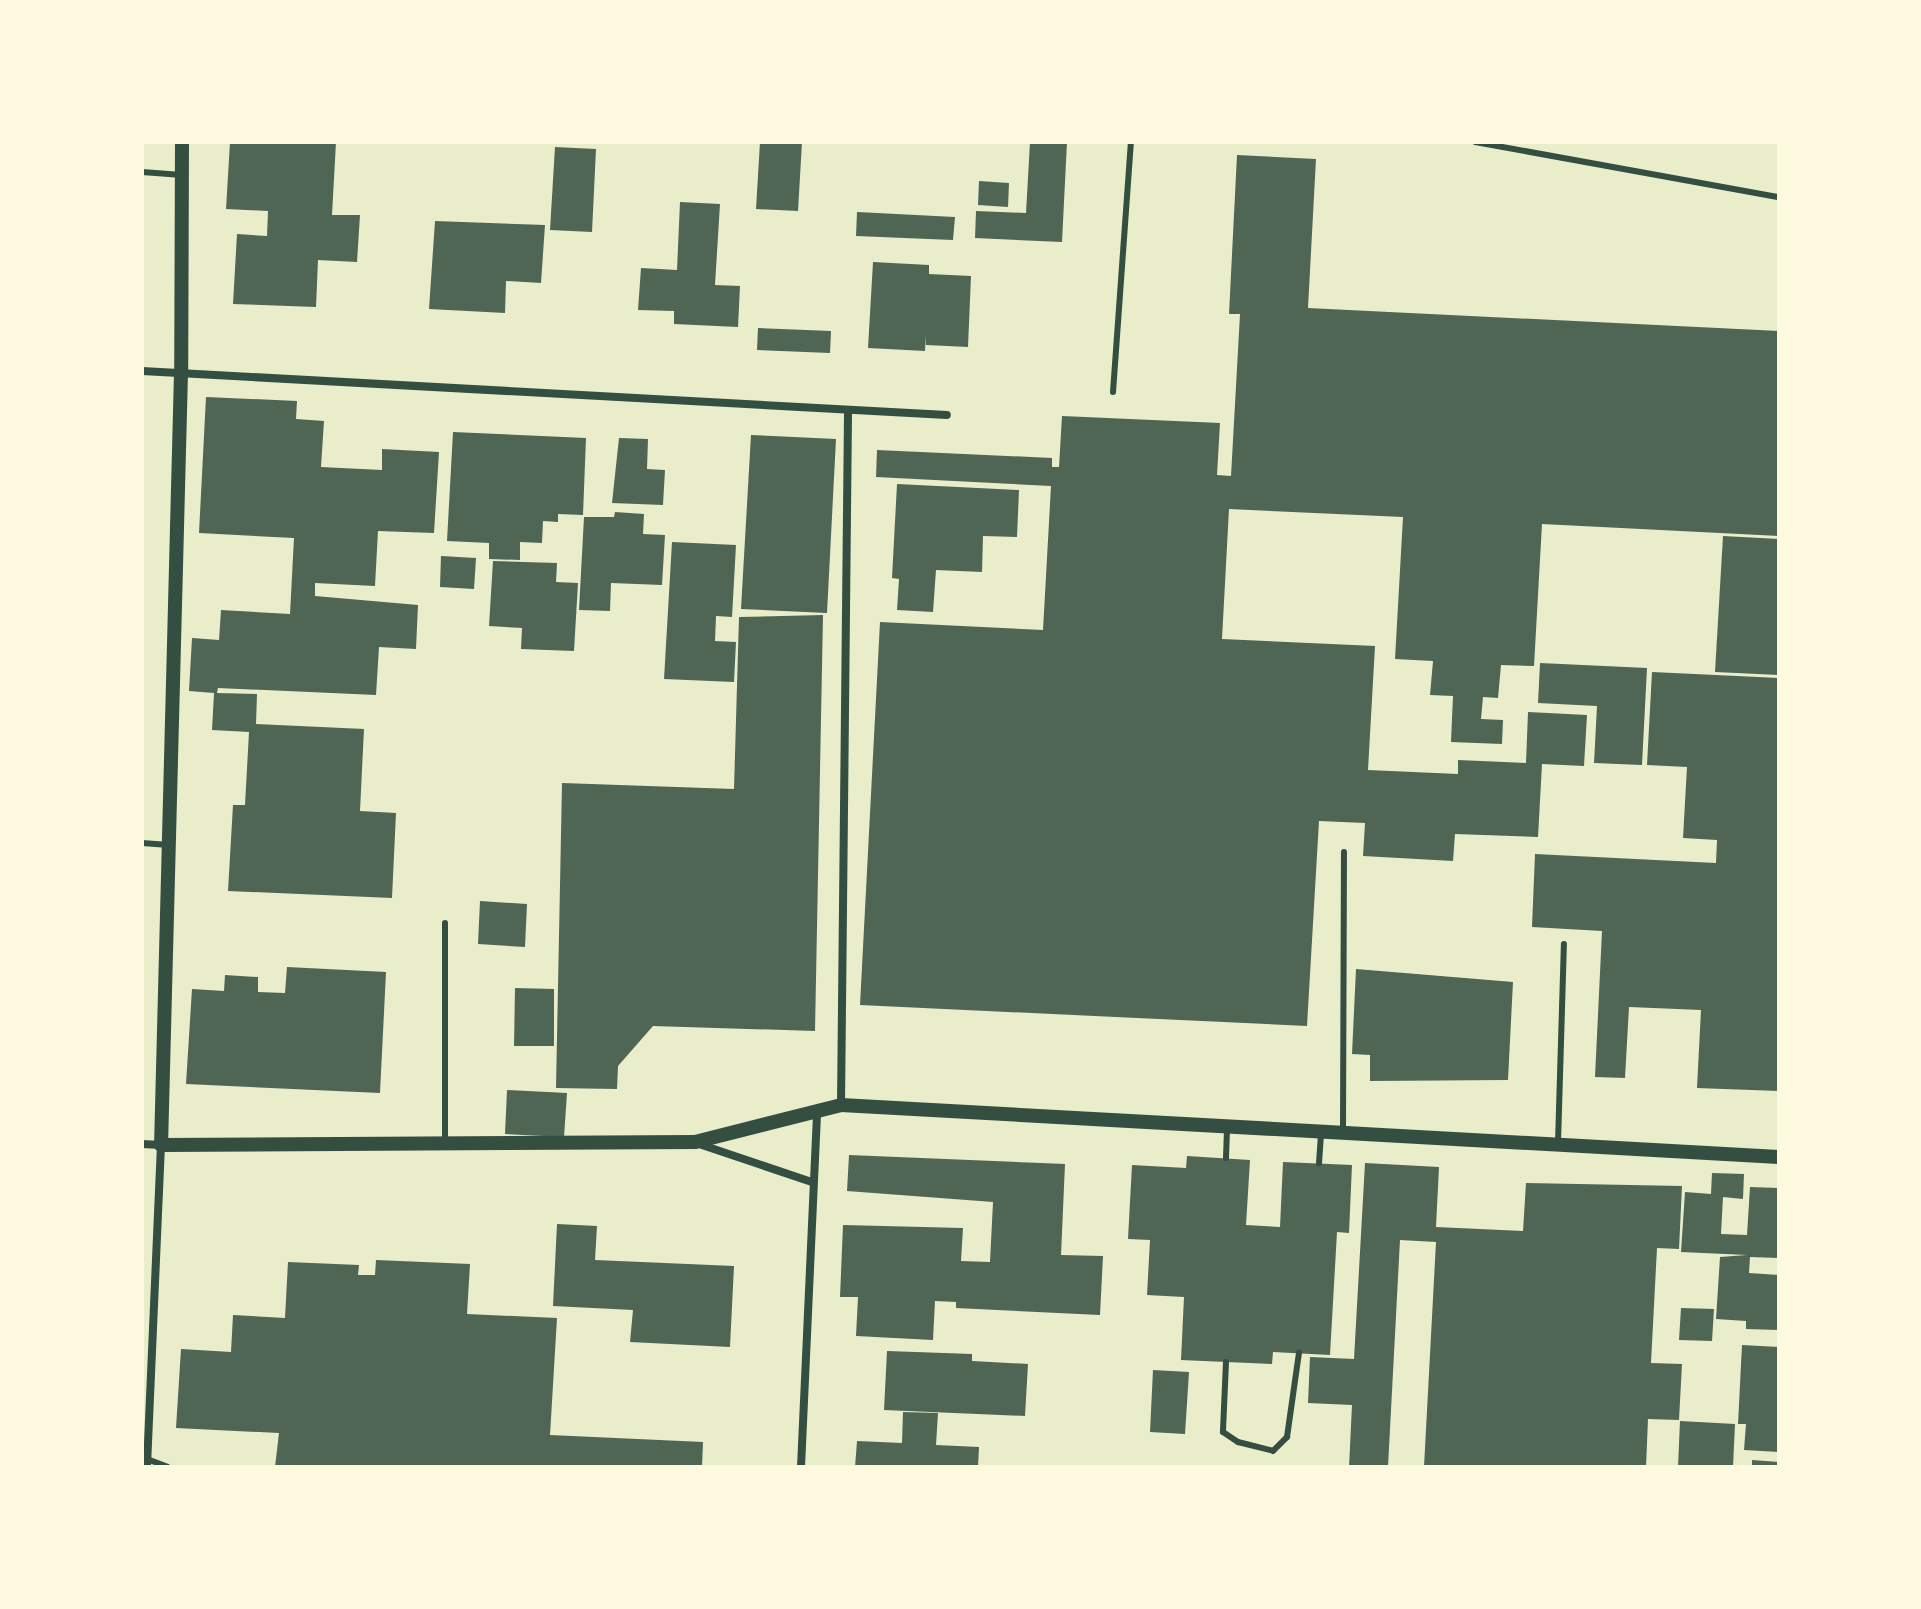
<!DOCTYPE html>
<style>
body{margin:0}
#map{position:relative;width:1921px;height:1609px;overflow:hidden;background:#e9edc9;font-family:Quicksand,sans-serif}
div>[style]{position:absolute}
.building>*{inset:0;background:#4f6655}
.service>*{height:6px;margin:-3px;padding:0 3px;transform-origin:3px;border-radius:3px;background:#344e41}
.minor>*{height:8px;margin:-4px;padding:0 4px;transform-origin:4px;border-radius:4px;background:#344e41}
.tertiary>*{height:14px;margin:-7px;padding:0 7px;transform-origin:7px;border-radius:7px;background:#344e41}
span{translate:-50% -50%;white-space:nowrap;text-align:center;line-height:1.15;-webkit-text-stroke:7px #fefae0;paint-order:stroke}
.frame{position:absolute;inset:0;border:144px solid #fefae0;pointer-events:none}
</style>
<div id="map">
<div class="building">
<i style="clip-path:polygon(230px 142px,336px 142px,332px 215px,360px 215px,357px 262px,318px 260px,316px 307px,233px 304px,237px 234px,267px 236px,268px 211px,226px 209px)"></i>
<i style="clip-path:polygon(760px 142px,802px 142px,798px 211px,756px 209px)"></i>
<i style="clip-path:polygon(1030px 142px,1067px 142px,1062px 242px,975px 238px,976px 211px,1026px 213px)"></i>
<i style="clip-path:polygon(555px 147px,596px 149px,592px 232px,550px 230px)"></i>
<i style="clip-path:polygon(1237px 155px,1316px 159px,1308px 308px,1779px 331px,1779px 536px,1542px 524px,1534px 666px,1501px 665px,1498px 698px,1483px 697px,1481px 719px,1503px 720px,1502px 744px,1451px 742px,1453px 696px,1430px 695px,1433px 661px,1395px 659px,1403px 517px,1229px 509px,1222px 639px,1375px 646px,1368px 770px,1458px 774px,1458px 760px,1526px 763px,1528px 712px,1587px 715px,1584px 766px,1542px 764px,1538px 837px,1455px 834px,1453px 861px,1363px 856px,1365px 823px,1319px 821px,1307px 1026px,860px 1005px,880px 622px,1043px 630px,1051px 486px,876px 477px,877px 450px,1052px 458px,1052px 467px,1059px 467px,1062px 416px,1220px 423px,1217px 475px,1231px 476px,1240px 314px,1229px 314px)"></i>
<i style="clip-path:polygon(979px 181px,1009px 183px,1008px 207px,978px 205px)"></i>
<i style="clip-path:polygon(680px 202px,720px 204px,715px 285px,740px 286px,738px 327px,674px 324px,674px 311px,638px 310px,641px 268px,677px 270px)"></i>
<i style="clip-path:polygon(857px 212px,955px 217px,953px 240px,856px 236px)"></i>
<i style="clip-path:polygon(435px 221px,545px 225px,541px 283px,506px 281px,505px 313px,429px 309px)"></i>
<i style="clip-path:polygon(873px 262px,929px 265px,929px 274px,971px 276px,968px 347px,926px 345px,926px 335px,925px 351px,868px 348px)"></i>
<i style="clip-path:polygon(758px 328px,831px 331px,830px 353px,757px 350px)"></i>
<i style="clip-path:polygon(206px 397px,297px 401px,296px 419px,324px 421px,321px 467px,382px 470px,382px 449px,439px 452px,434px 533px,378px 531px,375px 586px,315px 583px,315px 596px,418px 605px,416px 649px,379px 647px,376px 695px,218px 688px,217px 693px,257px 694px,256px 724px,364px 729px,360px 811px,396px 813px,392px 898px,228px 891px,233px 805px,245px 805px,249px 732px,212px 730px,214px 693px,189px 691px,192px 638px,219px 640px,221px 610px,290px 614px,294px 538px,199px 533px)"></i>
<i style="clip-path:polygon(453px 432px,586px 438px,583px 515px,558px 514px,558px 522px,543px 521px,542px 543px,520px 542px,520px 560px,489px 559px,489px 543px,447px 541px)"></i>
<i style="clip-path:polygon(751px 435px,836px 439px,827px 613px,741px 609px)"></i>
<i style="clip-path:polygon(619px 438px,648px 439px,647px 469px,665px 470px,663px 505px,612px 503px)"></i>
<i style="clip-path:polygon(897px 484px,1019px 490px,1017px 537px,983px 536px,982px 572px,936px 570px,933px 612px,897px 610px,899px 579px,892px 578px)"></i>
<i style="clip-path:polygon(615px 512px,644px 514px,643px 534px,665px 535px,662px 585px,611px 583px,610px 611px,579px 610px,584px 517px,614px 517px)"></i>
<i style="clip-path:polygon(1723px 536px,1779px 539px,1779px 675px,1715px 672px)"></i>
<i style="clip-path:polygon(672px 542px,736px 545px,732px 617px,716px 616px,715px 641px,736px 642px,734px 682px,664px 679px)"></i>
<i style="clip-path:polygon(441px 556px,476px 558px,474px 589px,440px 587px)"></i>
<i style="clip-path:polygon(493px 561px,557px 563px,556px 582px,578px 583px,574px 651px,521px 649px,522px 628px,489px 626px)"></i>
<i style="clip-path:polygon(823px 615px,815px 1031px,653px 1026px,618px 1066px,617px 1089px,556px 1088px,562px 783px,734px 789px,739px 617px)"></i>
<i style="clip-path:polygon(1540px 663px,1647px 668px,1642px 765px,1594px 763px,1597px 706px,1538px 703px)"></i>
<i style="clip-path:polygon(1652px 672px,1779px 678px,1779px 1091px,1697px 1088px,1701px 1010px,1629px 1007px,1625px 1078px,1595px 1077px,1602px 931px,1532px 927px,1535px 854px,1716px 863px,1717px 840px,1683px 838px,1687px 767px,1647px 765px)"></i>
<i style="clip-path:polygon(480px 901px,527px 904px,525px 947px,478px 944px)"></i>
<i style="clip-path:polygon(287px 967px,386px 972px,380px 1093px,186px 1084px,192px 989px,224px 991px,225px 975px,258px 977px,258px 992px,285px 993px)"></i>
<i style="clip-path:polygon(1356px 969px,1513px 982px,1508px 1080px,1370px 1081px,1370px 1055px,1352px 1054px)"></i>
<i style="clip-path:polygon(515px 988px,554px 989px,554px 1046px,514px 1046px)"></i>
<i style="clip-path:polygon(507px 1090px,567px 1093px,564px 1137px,505px 1134px)"></i>
<i style="clip-path:polygon(849px 1155px,1065px 1164px,1061px 1255px,1103px 1256px,1100px 1315px,956px 1308px,956px 1302px,935px 1301px,933px 1340px,856px 1336px,858px 1297px,840px 1297px,843px 1225px,963px 1228px,961px 1261px,990px 1262px,993px 1202px,847px 1191px)"></i>
<i style="clip-path:polygon(1187px 1156px,1250px 1160px,1246px 1225px,1280px 1227px,1283px 1162px,1352px 1165px,1349px 1233px,1337px 1232px,1330px 1355px,1273px 1352px,1272px 1364px,1181px 1360px,1184px 1297px,1147px 1295px,1150px 1240px,1128px 1239px,1132px 1165px,1186px 1168px)"></i>
<i style="clip-path:polygon(1365px 1163px,1439px 1167px,1436px 1227px,1523px 1231px,1526px 1183px,1682px 1186px,1679px 1249px,1657px 1248px,1651px 1363px,1682px 1364px,1679px 1420px,1648px 1419px,1646px 1467px,1424px 1467px,1436px 1242px,1400px 1240px,1388px 1467px,1349px 1467px,1352px 1405px,1308px 1403px,1310px 1357px,1354px 1359px)"></i>
<i style="clip-path:polygon(1712px 1173px,1744px 1174px,1743px 1199px,1723px 1197px,1721px 1234px,1747px 1235px,1750px 1187px,1779px 1188px,1779px 1258px,1750px 1257px,1749px 1273px,1779px 1275px,1778px 1330px,1746px 1329px,1746px 1321px,1716px 1319px,1720px 1257px,1747px 1255px,1681px 1252px,1685px 1192px,1711px 1194px)"></i>
<i style="clip-path:polygon(557px 1224px,597px 1226px,595px 1260px,734px 1266px,730px 1347px,630px 1342px,633px 1310px,553px 1306px)"></i>
<i style="clip-path:polygon(376px 1260px,470px 1264px,467px 1314px,557px 1318px,550px 1435px,703px 1442px,702px 1467px,275px 1467px,279px 1433px,176px 1428px,181px 1349px,231px 1352px,233px 1315px,285px 1318px,288px 1262px,359px 1265px,358px 1275px,375px 1275px)"></i>
<i style="clip-path:polygon(1681px 1308px,1714px 1309px,1712px 1341px,1679px 1340px)"></i>
<i style="clip-path:polygon(1742px 1345px,1779px 1347px,1779px 1452px,1744px 1450px,1746px 1424px,1738px 1424px)"></i>
<i style="clip-path:polygon(887px 1351px,972px 1354px,972px 1361px,1028px 1364px,1025px 1416px,884px 1410px)"></i>
<i style="clip-path:polygon(1153px 1370px,1189px 1372px,1185px 1434px,1150px 1432px)"></i>
<i style="clip-path:polygon(903px 1412px,938px 1413px,936px 1445px,979px 1447px,978px 1467px,855px 1467px,857px 1441px,902px 1443px)"></i>
<i style="clip-path:polygon(1680px 1421px,1735px 1424px,1733px 1467px,1678px 1467px)"></i>
<i style="clip-path:polygon(1752px 1460px,1779px 1462px,1779px 1467px,1752px 1467px)"></i>
</div>
<div class="service">
<i style="left:1475px;top:142px;width:309px;rotate:10.3deg"></i>
<i style="left:142px;top:172px;width:40px;rotate:4.3deg"></i>
<i style="left:1113px;top:392px;width:251px;rotate:-85.9deg"></i>
<i style="left:142px;top:843px;width:27px;rotate:4deg"></i>
<i style="left:445px;top:923px;width:220px;rotate:90deg"></i>
<i style="left:1343px;top:1130px;width:278px;rotate:-89.8deg"></i>
<i style="left:1558px;top:1143px;width:199px;rotate:-88.3deg"></i>
<i style="left:1226px;top:1158px;width:31px;rotate:-88deg"></i>
<i style="left:1319px;top:1163px;width:32px;rotate:-86deg"></i>
<i style="left:1226px;top:1362px;width:70px;rotate:92.5deg"></i>
<i style="left:1223px;top:1432px;width:18px;rotate:34deg"></i>
<i style="left:1238px;top:1442px;width:36px;rotate:14deg"></i>
<i style="left:1273px;top:1451px;width:20px;rotate:-45deg"></i>
<i style="left:1287px;top:1437px;width:85px;rotate:-81.9deg"></i>
<i style="left:147px;top:1459px;width:22px;rotate:21deg"></i>
</div>
<div class="minor">
<i style="left:142px;top:371px;width:806px;rotate:3.13deg"></i>
<i style="left:841px;top:1105px;width:695px;rotate:-89.42deg"></i>
<i style="left:142px;top:1144px;width:19px;rotate:3deg"></i>
<i style="left:161px;top:1145px;width:322px;rotate:92.5deg"></i>
<i style="left:699px;top:1144px;width:119px;rotate:18.6deg"></i>
<i style="left:801px;top:1467px;width:356px;rotate:-87.4deg"></i>
</div>
<div class="tertiary">
<i style="left:182px;top:142px;width:231px;rotate:90.2deg"></i>
<i style="left:181px;top:373px;width:772px;rotate:91.48deg"></i>
<i style="left:161px;top:1145px;width:534px;rotate:-0.32deg"></i>
<i style="left:695px;top:1142px;width:151px;rotate:-14.2deg"></i>
<i style="left:841px;top:1105px;width:939px;rotate:3.17deg"></i>
</div>
<div class="frame"></div>
</div>
